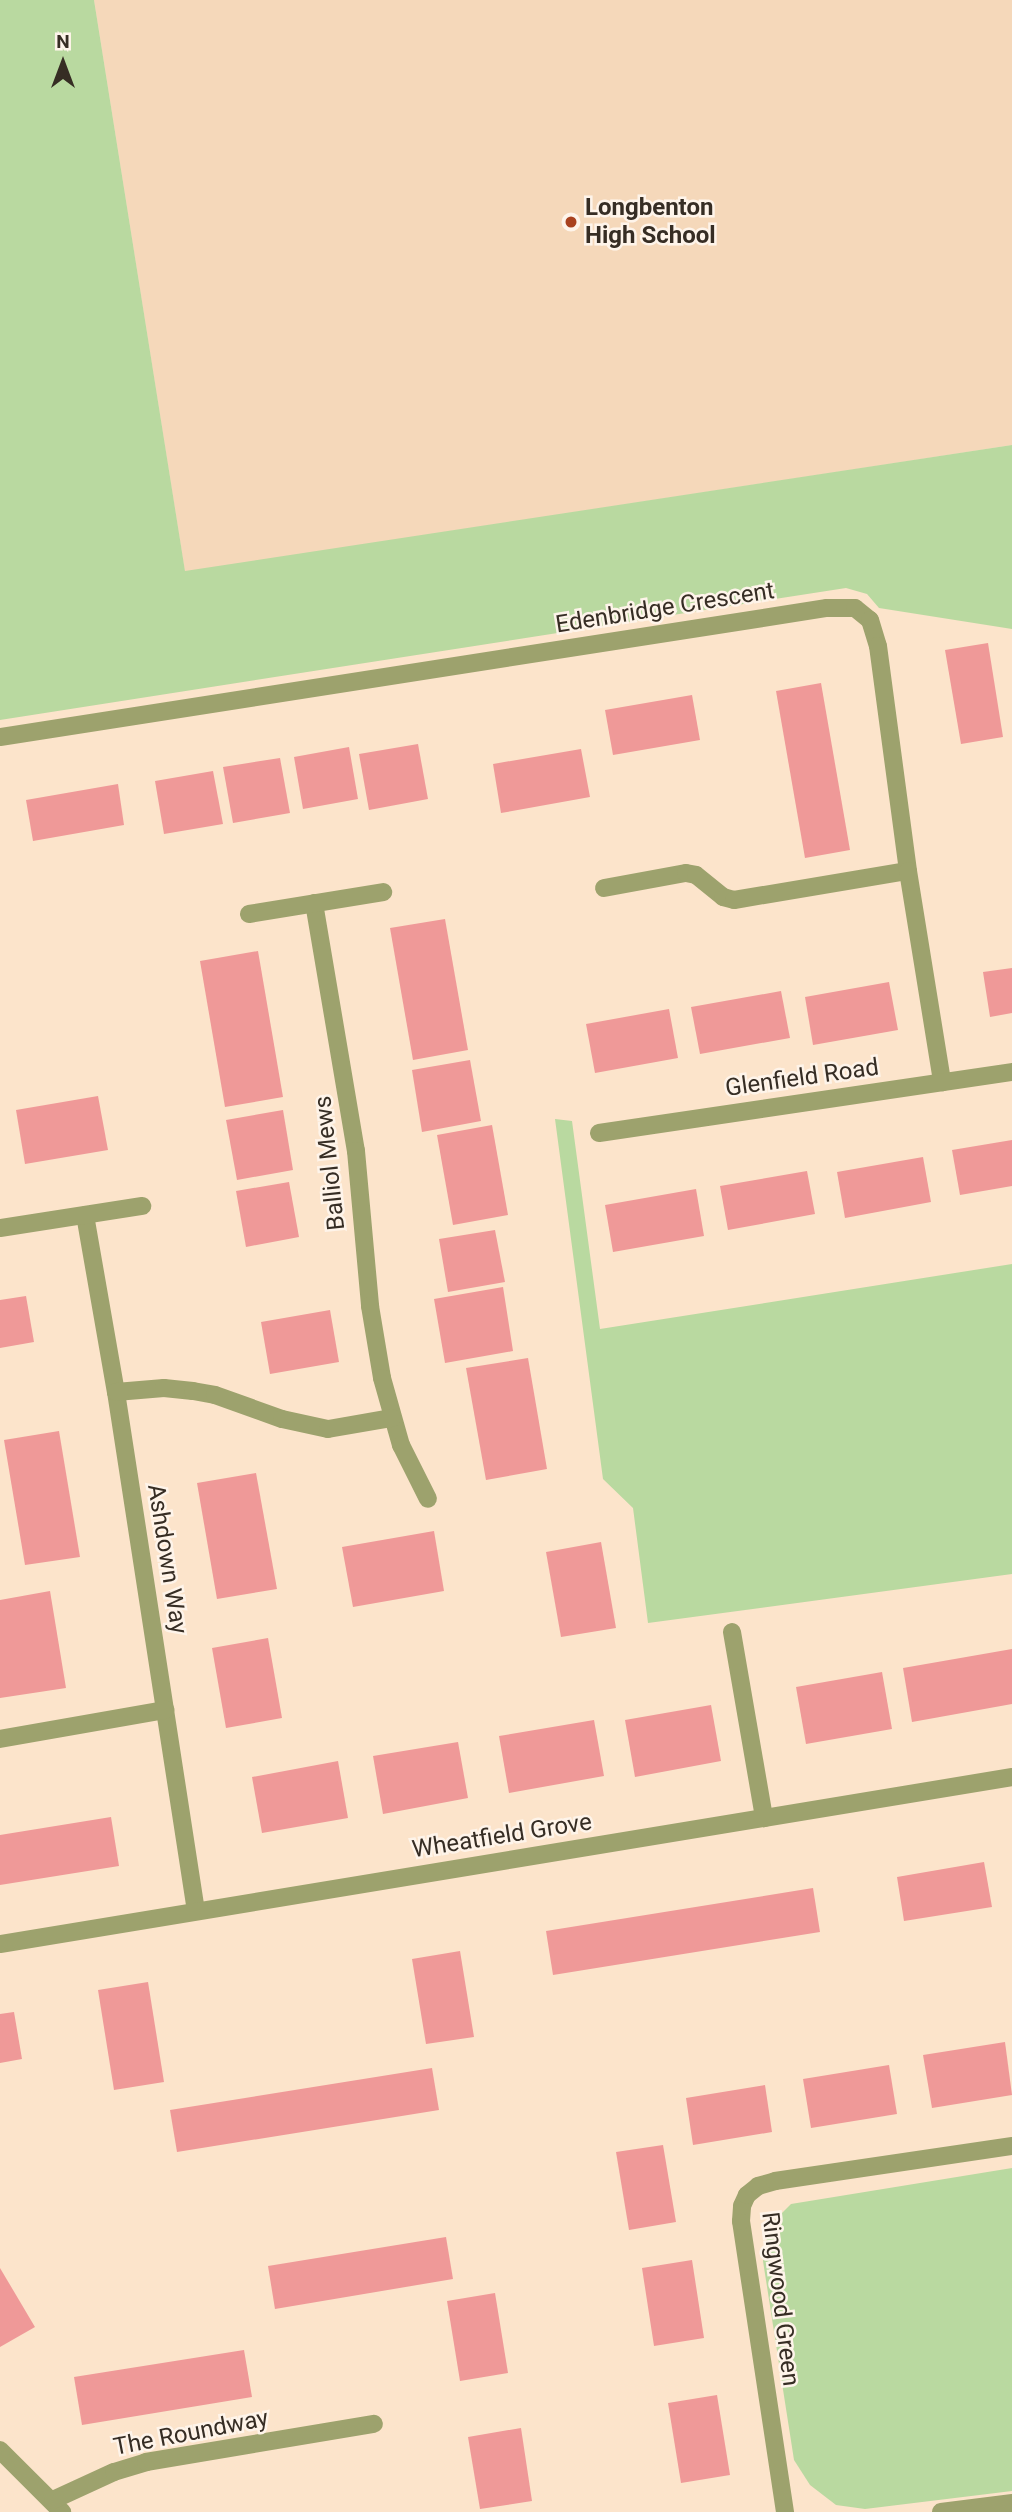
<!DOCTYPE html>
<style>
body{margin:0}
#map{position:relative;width:1012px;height:2512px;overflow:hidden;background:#fce4cb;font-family:Roboto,sans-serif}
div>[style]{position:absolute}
.built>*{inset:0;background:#f5d8ba}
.green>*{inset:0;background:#b9d9a0}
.building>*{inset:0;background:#ef9998}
.service>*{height:18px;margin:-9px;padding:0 9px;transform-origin:9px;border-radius:9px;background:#9da26d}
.minor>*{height:18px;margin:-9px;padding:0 9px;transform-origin:9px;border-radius:9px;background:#9da26d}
.dots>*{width:19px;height:19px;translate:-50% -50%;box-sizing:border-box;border:4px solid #fef4ea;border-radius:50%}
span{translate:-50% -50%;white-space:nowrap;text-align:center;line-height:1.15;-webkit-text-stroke:5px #fef4ea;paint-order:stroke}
.poi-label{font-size:24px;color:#362d24;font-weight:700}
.left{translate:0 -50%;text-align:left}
.street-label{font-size:24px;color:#362d24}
.north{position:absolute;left:28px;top:28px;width:70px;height:70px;-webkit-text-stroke:5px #fef4ea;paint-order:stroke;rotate:0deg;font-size:19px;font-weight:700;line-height:28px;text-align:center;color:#362d24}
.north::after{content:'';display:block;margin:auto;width:24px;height:32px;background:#362d24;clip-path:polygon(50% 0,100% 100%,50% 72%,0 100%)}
</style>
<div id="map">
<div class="built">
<i style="clip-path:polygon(94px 0,1012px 0,1012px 445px,185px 572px)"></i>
</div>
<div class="green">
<i style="clip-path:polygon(0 0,94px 0,185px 571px,1012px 445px,1012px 629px,879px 608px,867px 594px,846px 588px,0 720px)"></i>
<i style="clip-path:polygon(555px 1119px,572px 1121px,600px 1329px,1012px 1264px,1012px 1574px,648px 1623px,633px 1508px,603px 1479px)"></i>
<i style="clip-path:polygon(1012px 2168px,1012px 2491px,865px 2509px,836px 2505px,810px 2485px,794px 2460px,763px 2261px,769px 2226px,791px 2204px)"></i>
</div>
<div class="building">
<i style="clip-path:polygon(988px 643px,1003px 737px,961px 744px,945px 650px)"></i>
<i style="clip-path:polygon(821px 683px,850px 850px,805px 858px,776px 691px)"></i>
<i style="clip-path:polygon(692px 695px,700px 740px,613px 755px,605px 710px)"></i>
<i style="clip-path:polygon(418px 744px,428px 799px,369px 810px,359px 754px)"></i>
<i style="clip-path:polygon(349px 747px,358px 799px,303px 809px,294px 757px)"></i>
<i style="clip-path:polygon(581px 749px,590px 797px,501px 813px,493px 764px)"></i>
<i style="clip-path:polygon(280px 758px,290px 813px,233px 823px,223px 767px)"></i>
<i style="clip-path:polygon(213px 771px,223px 824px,164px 834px,155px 781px)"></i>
<i style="clip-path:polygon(118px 784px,124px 825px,33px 841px,26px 800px)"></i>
<i style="clip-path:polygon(445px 919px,468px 1050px,413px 1060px,390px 928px)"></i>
<i style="clip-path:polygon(258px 951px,283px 1097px,225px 1107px,200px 961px)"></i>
<i style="clip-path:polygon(1012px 968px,1012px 1013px,990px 1017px,983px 972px)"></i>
<i style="clip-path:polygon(889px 982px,898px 1030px,813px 1045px,805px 997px)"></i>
<i style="clip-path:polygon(781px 991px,790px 1038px,700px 1054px,691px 1007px)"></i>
<i style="clip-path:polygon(669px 1009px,678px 1058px,595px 1073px,586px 1024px)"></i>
<i style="clip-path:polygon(470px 1060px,481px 1121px,422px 1132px,412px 1070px)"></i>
<i style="clip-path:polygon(98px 1096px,108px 1150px,25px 1164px,16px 1110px)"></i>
<i style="clip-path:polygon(283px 1110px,293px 1170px,237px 1180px,226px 1120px)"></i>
<i style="clip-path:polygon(492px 1125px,508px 1215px,453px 1225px,437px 1135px)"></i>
<i style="clip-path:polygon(1012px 1140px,1012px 1186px,960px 1195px,952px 1150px)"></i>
<i style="clip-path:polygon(923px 1157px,931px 1202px,845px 1218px,837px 1172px)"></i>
<i style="clip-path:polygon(807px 1171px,815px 1214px,728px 1230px,720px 1186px)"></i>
<i style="clip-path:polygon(289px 1182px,299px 1237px,246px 1247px,236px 1191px)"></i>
<i style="clip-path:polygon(696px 1189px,704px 1236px,613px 1252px,605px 1205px)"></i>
<i style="clip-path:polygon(495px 1230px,505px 1282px,448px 1292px,439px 1239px)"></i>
<i style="clip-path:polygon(503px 1287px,513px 1351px,445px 1363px,434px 1299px)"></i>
<i style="clip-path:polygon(26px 1296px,34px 1342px,0 1348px,0 1300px)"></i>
<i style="clip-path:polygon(330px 1310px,339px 1362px,270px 1374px,261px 1322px)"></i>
<i style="clip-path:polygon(528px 1358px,547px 1469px,486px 1480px,466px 1368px)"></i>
<i style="clip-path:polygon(59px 1431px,80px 1557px,25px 1565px,4px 1440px)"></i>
<i style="clip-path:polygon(256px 1473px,277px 1589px,217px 1599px,197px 1483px)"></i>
<i style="clip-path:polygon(434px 1531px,444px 1591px,353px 1607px,342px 1547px)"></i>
<i style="clip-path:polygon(601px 1542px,616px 1628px,561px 1637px,546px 1552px)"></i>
<i style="clip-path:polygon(50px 1591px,66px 1688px,0 1698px,0 1600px)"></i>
<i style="clip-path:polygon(268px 1638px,282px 1718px,226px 1728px,212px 1648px)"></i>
<i style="clip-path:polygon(1012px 1649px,1012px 1704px,912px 1722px,903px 1668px)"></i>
<i style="clip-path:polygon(882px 1672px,892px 1729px,806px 1744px,796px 1687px)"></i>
<i style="clip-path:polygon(711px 1705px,721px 1761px,635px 1777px,625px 1720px)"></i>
<i style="clip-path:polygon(594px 1720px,604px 1776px,509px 1793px,499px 1736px)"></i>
<i style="clip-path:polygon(458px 1742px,468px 1798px,383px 1814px,373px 1756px)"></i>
<i style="clip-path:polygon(338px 1761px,348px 1818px,262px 1833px,252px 1777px)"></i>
<i style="clip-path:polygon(111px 1817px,119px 1866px,0 1885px,0 1835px)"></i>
<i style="clip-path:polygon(984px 1862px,992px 1907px,904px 1921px,897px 1877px)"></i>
<i style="clip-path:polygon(813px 1888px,820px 1932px,553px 1975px,546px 1931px)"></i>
<i style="clip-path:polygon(460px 1951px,474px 2037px,426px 2044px,412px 1959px)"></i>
<i style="clip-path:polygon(148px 1982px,164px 2082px,114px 2090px,98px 1990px)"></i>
<i style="clip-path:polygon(14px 2012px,22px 2059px,0 2063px,0 2014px)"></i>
<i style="clip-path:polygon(1005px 2042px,1012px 2095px,932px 2108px,923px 2055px)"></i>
<i style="clip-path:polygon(889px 2065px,897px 2114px,811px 2128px,803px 2079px)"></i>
<i style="clip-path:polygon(432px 2068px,439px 2110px,177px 2152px,170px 2110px)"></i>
<i style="clip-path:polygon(765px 2085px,772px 2132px,693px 2145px,686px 2098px)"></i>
<i style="clip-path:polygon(663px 2145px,676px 2222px,629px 2230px,616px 2152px)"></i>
<i style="clip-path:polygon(446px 2237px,453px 2279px,275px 2309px,268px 2266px)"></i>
<i style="clip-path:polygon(692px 2260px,704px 2338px,654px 2346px,642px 2268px)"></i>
<i style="clip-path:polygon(0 2268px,35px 2327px,0 2347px)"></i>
<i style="clip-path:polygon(495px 2293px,508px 2373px,460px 2381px,447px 2301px)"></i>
<i style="clip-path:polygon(244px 2350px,252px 2397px,82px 2425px,74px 2377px)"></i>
<i style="clip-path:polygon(717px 2395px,730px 2475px,681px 2483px,668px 2403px)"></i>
<i style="clip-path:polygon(521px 2428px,532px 2501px,480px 2509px,468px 2437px)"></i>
</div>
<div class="service">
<i style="left:604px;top:888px;width:83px;rotate:-10.4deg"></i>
<i style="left:686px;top:873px;width:10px;rotate:11deg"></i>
<i style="left:696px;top:875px;width:35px;rotate:39deg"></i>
<i style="left:723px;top:897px;width:11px;rotate:15deg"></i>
<i style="left:734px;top:900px;width:176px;rotate:-9.5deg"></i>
<i style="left:732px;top:1632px;width:189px;rotate:80.2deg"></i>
</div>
<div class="minor">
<i style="left:0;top:737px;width:837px;rotate:-8.87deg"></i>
<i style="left:827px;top:608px;width:28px"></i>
<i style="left:855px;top:608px;width:19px;rotate:39deg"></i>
<i style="left:870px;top:620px;width:27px;rotate:73deg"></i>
<i style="left:878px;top:646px;width:227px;rotate:82.4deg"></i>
<i style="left:908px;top:871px;width:214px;rotate:80.8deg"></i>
<i style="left:314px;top:903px;width:252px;rotate:80.4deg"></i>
<i style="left:356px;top:1151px;width:156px;rotate:84.8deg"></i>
<i style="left:370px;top:1306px;width:73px;rotate:80.5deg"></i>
<i style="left:382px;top:1378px;width:70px;rotate:74.2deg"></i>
<i style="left:401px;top:1445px;width:60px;rotate:63.4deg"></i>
<i style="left:249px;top:914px;width:136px;rotate:-9.3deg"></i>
<i style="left:599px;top:1133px;width:417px;rotate:-8.4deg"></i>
<i style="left:85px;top:1215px;width:180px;rotate:80.1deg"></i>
<i style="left:116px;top:1392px;width:525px;rotate:81.24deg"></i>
<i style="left:0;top:1228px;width:144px;rotate:-8.8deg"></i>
<i style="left:116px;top:1392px;width:48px;rotate:-4.8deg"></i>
<i style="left:164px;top:1388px;width:29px;rotate:6deg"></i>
<i style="left:193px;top:1391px;width:22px;rotate:10deg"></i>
<i style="left:215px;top:1395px;width:71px;rotate:19.7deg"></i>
<i style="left:282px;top:1419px;width:47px;rotate:12.3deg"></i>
<i style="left:328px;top:1429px;width:65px;rotate:-9.8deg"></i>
<i style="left:0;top:1739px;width:168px;rotate:-10deg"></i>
<i style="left:0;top:1944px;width:1026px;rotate:-9.37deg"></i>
<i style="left:0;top:2450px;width:88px;rotate:45deg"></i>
<i style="left:53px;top:2500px;width:67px;rotate:-24.7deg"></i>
<i style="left:114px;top:2472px;width:34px;rotate:-17deg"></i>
<i style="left:146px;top:2462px;width:231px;rotate:-9.5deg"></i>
<i style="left:785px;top:2512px;width:294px;rotate:-98.6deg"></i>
<i style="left:741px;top:2221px;width:15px;rotate:-86deg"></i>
<i style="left:742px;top:2206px;width:12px;rotate:-66deg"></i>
<i style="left:747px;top:2195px;width:14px;rotate:-39deg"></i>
<i style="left:758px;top:2186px;width:18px;rotate:-16deg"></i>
<i style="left:775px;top:2181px;width:240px;rotate:-8.4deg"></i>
<i style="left:941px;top:2512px;width:72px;rotate:-7.2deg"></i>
</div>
<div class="dots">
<i style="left:571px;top:222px;background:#a9421f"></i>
</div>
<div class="poi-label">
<span class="left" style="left:585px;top:222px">Longbenton<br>High School</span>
</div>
<div class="street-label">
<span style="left:665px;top:608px;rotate:-9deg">Edenbridge Crescent</span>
<span style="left:802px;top:1078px;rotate:-8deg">Glenfield Road</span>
<span style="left:330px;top:1163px;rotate:-96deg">Balliol Mews</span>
<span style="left:167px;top:1559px;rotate:81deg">Ashdown Way</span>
<span style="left:502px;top:1836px;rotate:-9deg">Wheatfield Grove</span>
<span style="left:780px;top:2299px;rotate:83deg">Ringwood Green</span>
<span style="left:191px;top:2433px;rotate:-11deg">The Roundway</span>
</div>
<div class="north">N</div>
</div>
